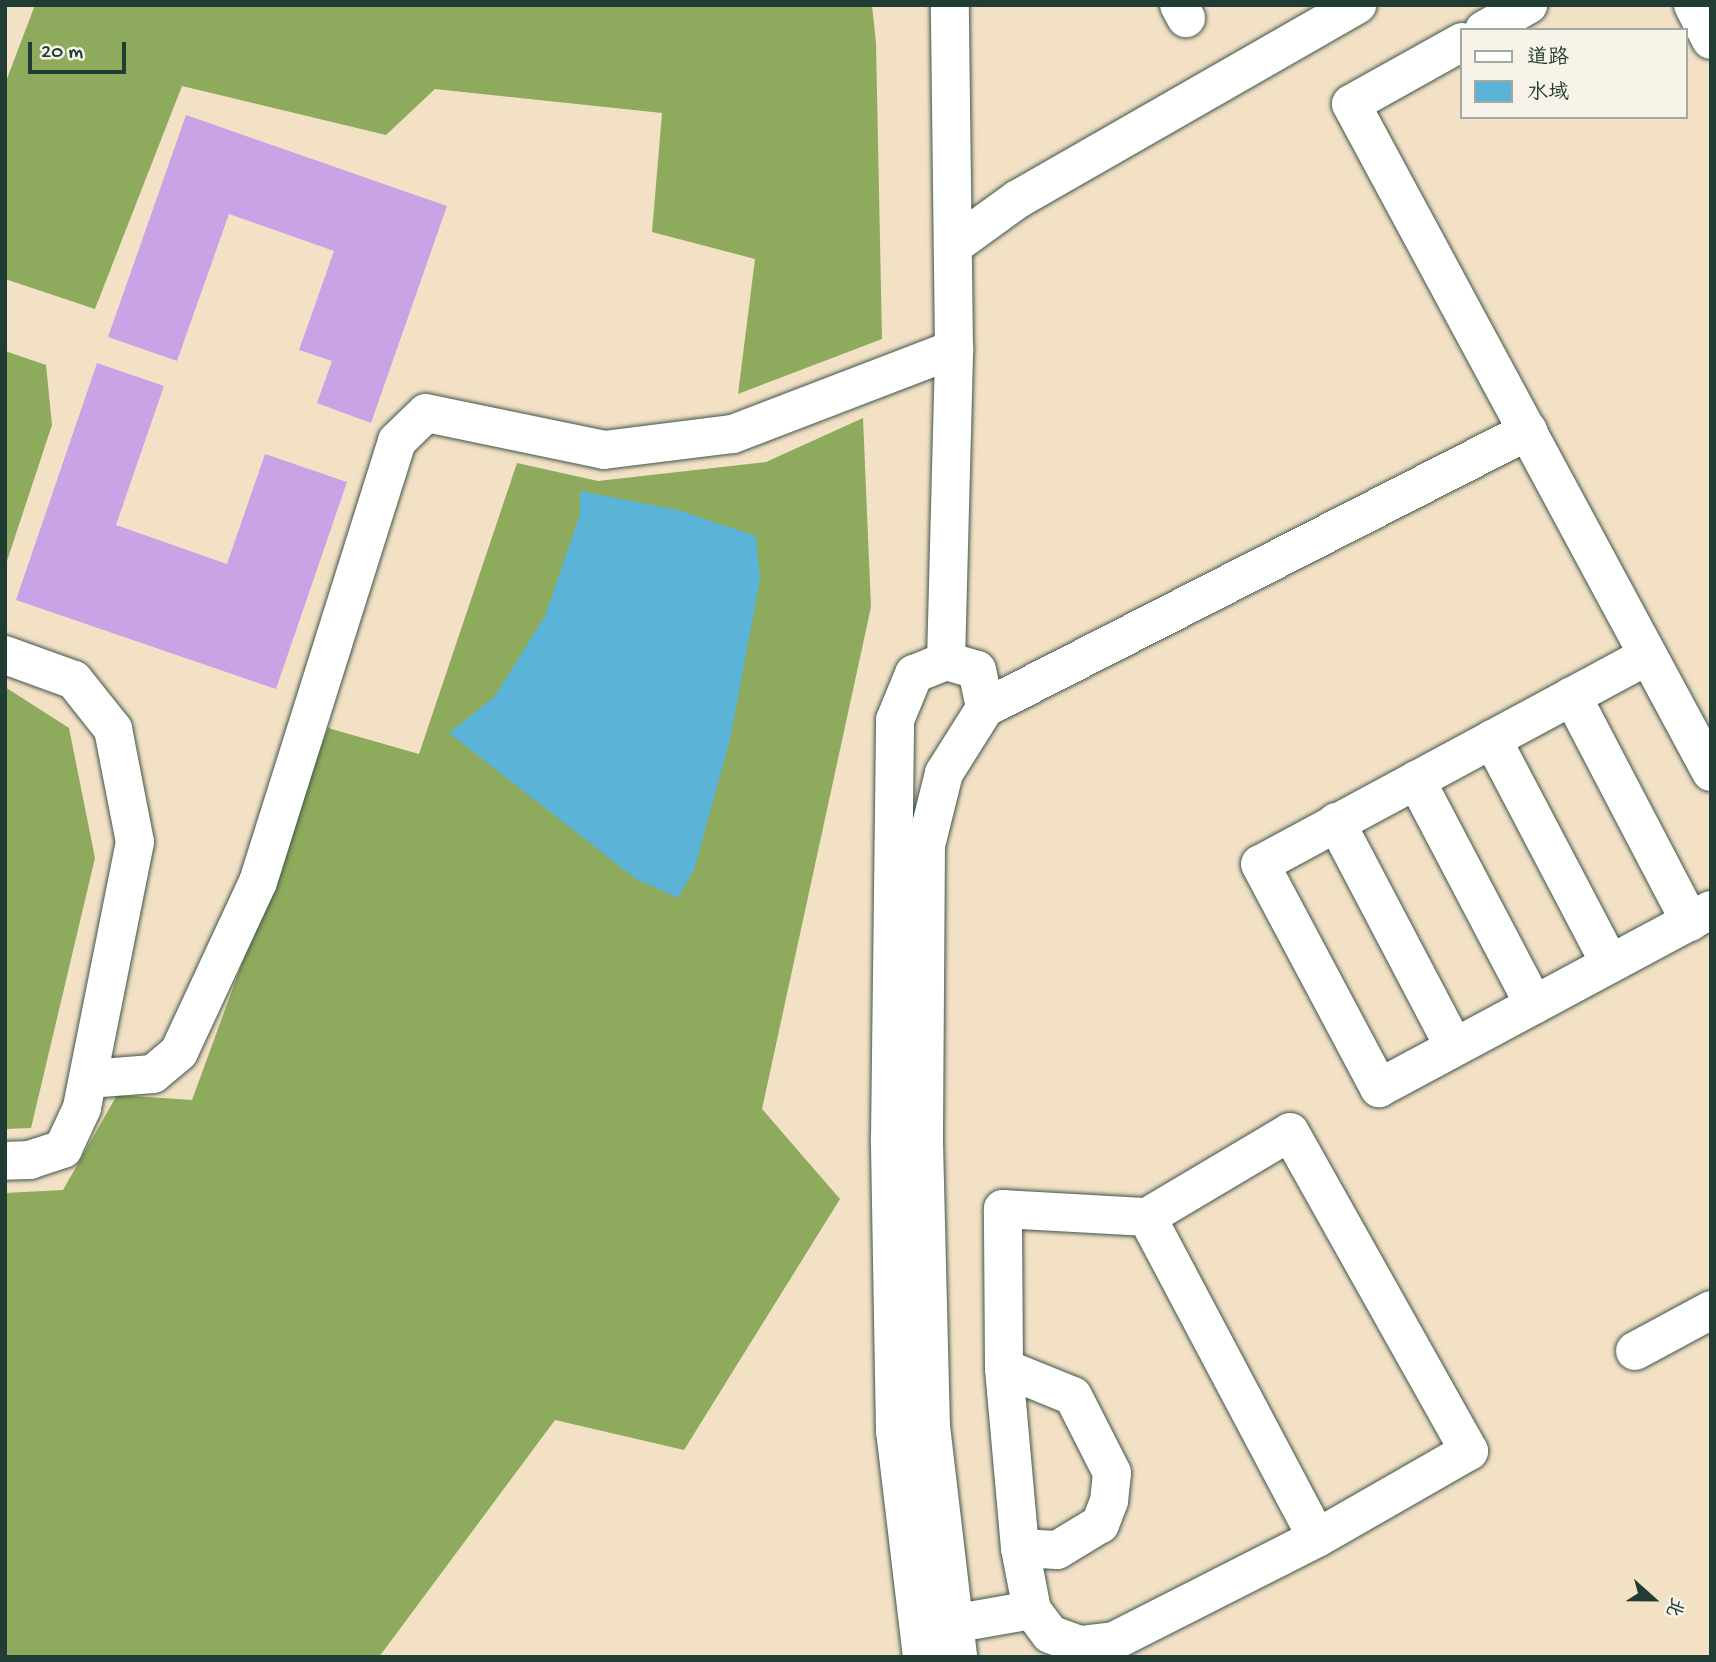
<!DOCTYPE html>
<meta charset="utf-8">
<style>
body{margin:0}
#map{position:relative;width:1716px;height:1662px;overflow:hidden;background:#f3e1c6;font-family:"Gochi Hand","LXGW WenKai TC",sans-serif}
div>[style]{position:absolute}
.forest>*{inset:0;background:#8eaa5c}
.water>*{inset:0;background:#5bb3d8}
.building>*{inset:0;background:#caa3e7}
.roads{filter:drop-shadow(0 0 2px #3f564a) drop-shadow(0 0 2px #3f564a)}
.minor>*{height:38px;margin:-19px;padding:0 19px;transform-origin:19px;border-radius:19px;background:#fff}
span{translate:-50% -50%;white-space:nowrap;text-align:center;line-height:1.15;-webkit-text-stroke:6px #f7f3e8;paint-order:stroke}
.frame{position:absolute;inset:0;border:7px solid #1f3d34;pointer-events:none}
.legend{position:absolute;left:1460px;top:28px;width:228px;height:91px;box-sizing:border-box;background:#f7f3e8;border:2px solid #a1aaa0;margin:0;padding:9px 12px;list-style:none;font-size:21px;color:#1f3d34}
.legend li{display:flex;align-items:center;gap:14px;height:35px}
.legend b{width:35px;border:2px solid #a1aaa0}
.north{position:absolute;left:1618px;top:1564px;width:70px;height:70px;-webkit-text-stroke:5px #f7f3e8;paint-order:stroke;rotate:111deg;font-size:19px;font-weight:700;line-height:28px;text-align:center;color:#1f3d34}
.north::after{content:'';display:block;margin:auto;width:24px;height:32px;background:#1f3d34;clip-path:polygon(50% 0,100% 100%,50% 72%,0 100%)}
.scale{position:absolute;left:28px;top:42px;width:98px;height:32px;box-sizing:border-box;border:4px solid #1f3d34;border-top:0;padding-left:9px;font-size:21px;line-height:24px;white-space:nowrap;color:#1f3d34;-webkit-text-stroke:5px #f7f3e8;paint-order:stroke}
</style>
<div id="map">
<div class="forest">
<i style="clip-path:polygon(35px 5px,872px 5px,876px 43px,882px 339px,738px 394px,755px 259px,652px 232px,662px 113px,435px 89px,386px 135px,182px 86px,95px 309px,5px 279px,5px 84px)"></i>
<i style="clip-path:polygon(5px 351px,46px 365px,52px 425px,5px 567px)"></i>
<i style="clip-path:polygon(863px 418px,871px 607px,762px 1109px,840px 1199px,684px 1450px,555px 1420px,379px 1657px,5px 1657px,5px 1193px,63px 1190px,117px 1095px,192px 1100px,328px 728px,419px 754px,517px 463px,598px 481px,766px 462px)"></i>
<i style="clip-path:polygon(5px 687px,69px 728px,95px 858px,31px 1128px,5px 1129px)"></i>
</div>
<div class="water">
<i style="clip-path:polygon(580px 491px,678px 510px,756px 536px,760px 579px,730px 740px,694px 870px,678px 898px,636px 879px,449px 733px,495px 696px,545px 616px,580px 514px)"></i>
</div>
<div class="building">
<i style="clip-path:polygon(186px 115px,447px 206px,371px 423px,317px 403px,332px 361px,299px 350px,334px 251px,229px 214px,177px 361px,108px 337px)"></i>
<i style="clip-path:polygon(97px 363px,164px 386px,116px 525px,227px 564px,265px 454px,347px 482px,276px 689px,16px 600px)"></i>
</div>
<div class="roads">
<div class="minor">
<i style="left:1179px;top:5px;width:15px;rotate:62deg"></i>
<i style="left:1693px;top:5px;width:39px;rotate:63deg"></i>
<i style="left:1484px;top:30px;width:51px;rotate:-29.6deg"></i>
<i style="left:1462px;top:42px;width:127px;rotate:150.8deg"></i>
<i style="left:1351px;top:104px;width:759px;rotate:61.68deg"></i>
<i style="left:953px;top:246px;width:80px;rotate:-35.9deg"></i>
<i style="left:1018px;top:199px;width:391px;rotate:-29.8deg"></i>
<i style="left:5px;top:655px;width:73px;rotate:19.9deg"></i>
<i style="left:74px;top:680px;width:63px;rotate:51.5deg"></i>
<i style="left:113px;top:729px;width:115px;rotate:79deg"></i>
<i style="left:135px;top:842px;width:271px;rotate:101.3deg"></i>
<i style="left:82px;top:1108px;width:45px;rotate:114.9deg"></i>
<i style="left:63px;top:1149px;width:35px;rotate:162deg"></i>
<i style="left:30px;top:1160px;width:25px;rotate:178deg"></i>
<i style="left:1647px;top:656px;width:439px;rotate:151.7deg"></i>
<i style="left:1260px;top:864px;width:254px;rotate:62deg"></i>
<i style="left:1379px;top:1088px;width:377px;rotate:-28.2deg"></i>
<i style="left:946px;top:661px;width:312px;rotate:-88.5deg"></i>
<i style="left:954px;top:349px;width:344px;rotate:-90.7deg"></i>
<i style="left:1572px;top:696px;width:255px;rotate:62.4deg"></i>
<i style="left:985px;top:708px;width:610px;rotate:-27.03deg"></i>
<i style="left:1492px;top:739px;width:254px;rotate:62.3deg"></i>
<i style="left:1416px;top:780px;width:254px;rotate:62.3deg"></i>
<i style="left:1336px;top:822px;width:254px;rotate:62.3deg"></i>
<i style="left:88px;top:1079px;width:65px;rotate:-4.4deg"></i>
<i style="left:153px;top:1074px;width:34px;rotate:-40deg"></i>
<i style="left:179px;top:1052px;width:187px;rotate:-65.1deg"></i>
<i style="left:258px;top:882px;width:462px;rotate:-72.5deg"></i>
<i style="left:397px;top:441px;width:40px;rotate:-44deg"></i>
<i style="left:426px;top:413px;width:182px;rotate:11.7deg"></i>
<i style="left:604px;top:450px;width:130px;rotate:-7.1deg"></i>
<i style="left:733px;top:434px;width:237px;rotate:-21deg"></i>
<i style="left:1290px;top:1132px;width:366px;rotate:60.7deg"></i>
<i style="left:1469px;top:1451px;width:175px;rotate:150.2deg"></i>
<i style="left:1317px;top:1538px;width:228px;rotate:153.1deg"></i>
<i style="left:1114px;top:1641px;width:34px;rotate:173deg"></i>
<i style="left:1080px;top:1645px;width:32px;rotate:-160deg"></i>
<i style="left:1050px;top:1634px;width:30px;rotate:-127deg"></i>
<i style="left:1032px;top:1610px;width:63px;rotate:-101deg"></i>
<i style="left:1020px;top:1548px;width:181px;rotate:-95.1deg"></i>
<i style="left:1004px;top:1368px;width:159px;rotate:-90.4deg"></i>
<i style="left:1003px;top:1209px;width:144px;rotate:3.2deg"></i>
<i style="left:1147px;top:1217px;width:166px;rotate:-30.7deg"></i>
<i style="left:1147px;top:1217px;width:363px;rotate:62.1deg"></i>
<i style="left:1635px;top:1351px;width:86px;rotate:-28.3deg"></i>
<i style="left:1004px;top:1368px;width:74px;rotate:22.1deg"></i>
<i style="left:1073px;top:1396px;width:86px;rotate:63.1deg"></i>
<i style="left:1112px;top:1473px;width:28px;rotate:96deg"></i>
<i style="left:1109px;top:1501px;width:25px;rotate:111deg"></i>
<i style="left:1100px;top:1524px;width:50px;rotate:148.8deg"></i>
<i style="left:1057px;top:1550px;width:37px;rotate:-177deg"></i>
<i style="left:952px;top:1624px;width:81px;rotate:-9.9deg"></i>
<i style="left:922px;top:1657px;width:227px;rotate:-96.8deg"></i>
<i style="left:895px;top:1432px;width:295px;rotate:-91deg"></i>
<i style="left:890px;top:1137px;width:417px;rotate:-89.3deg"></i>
<i style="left:895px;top:720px;width:50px;rotate:-67.6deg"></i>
<i style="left:914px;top:674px;width:35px;rotate:-22deg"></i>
<i style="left:946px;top:661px;width:32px;rotate:16deg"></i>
<i style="left:977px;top:670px;width:39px;rotate:78deg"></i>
<i style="left:985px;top:708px;width:77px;rotate:122.2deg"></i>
<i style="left:944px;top:773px;width:74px;rotate:104deg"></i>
<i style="left:926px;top:845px;width:297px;rotate:90.4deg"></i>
<i style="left:924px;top:1142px;width:284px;rotate:88.6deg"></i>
<i style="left:931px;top:1426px;width:233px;rotate:83.3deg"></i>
</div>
</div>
<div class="frame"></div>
<ul class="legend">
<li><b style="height:9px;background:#fff"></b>道路</li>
<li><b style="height:19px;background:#5bb3d8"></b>水域</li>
</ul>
<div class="north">北</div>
<div class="scale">20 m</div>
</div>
